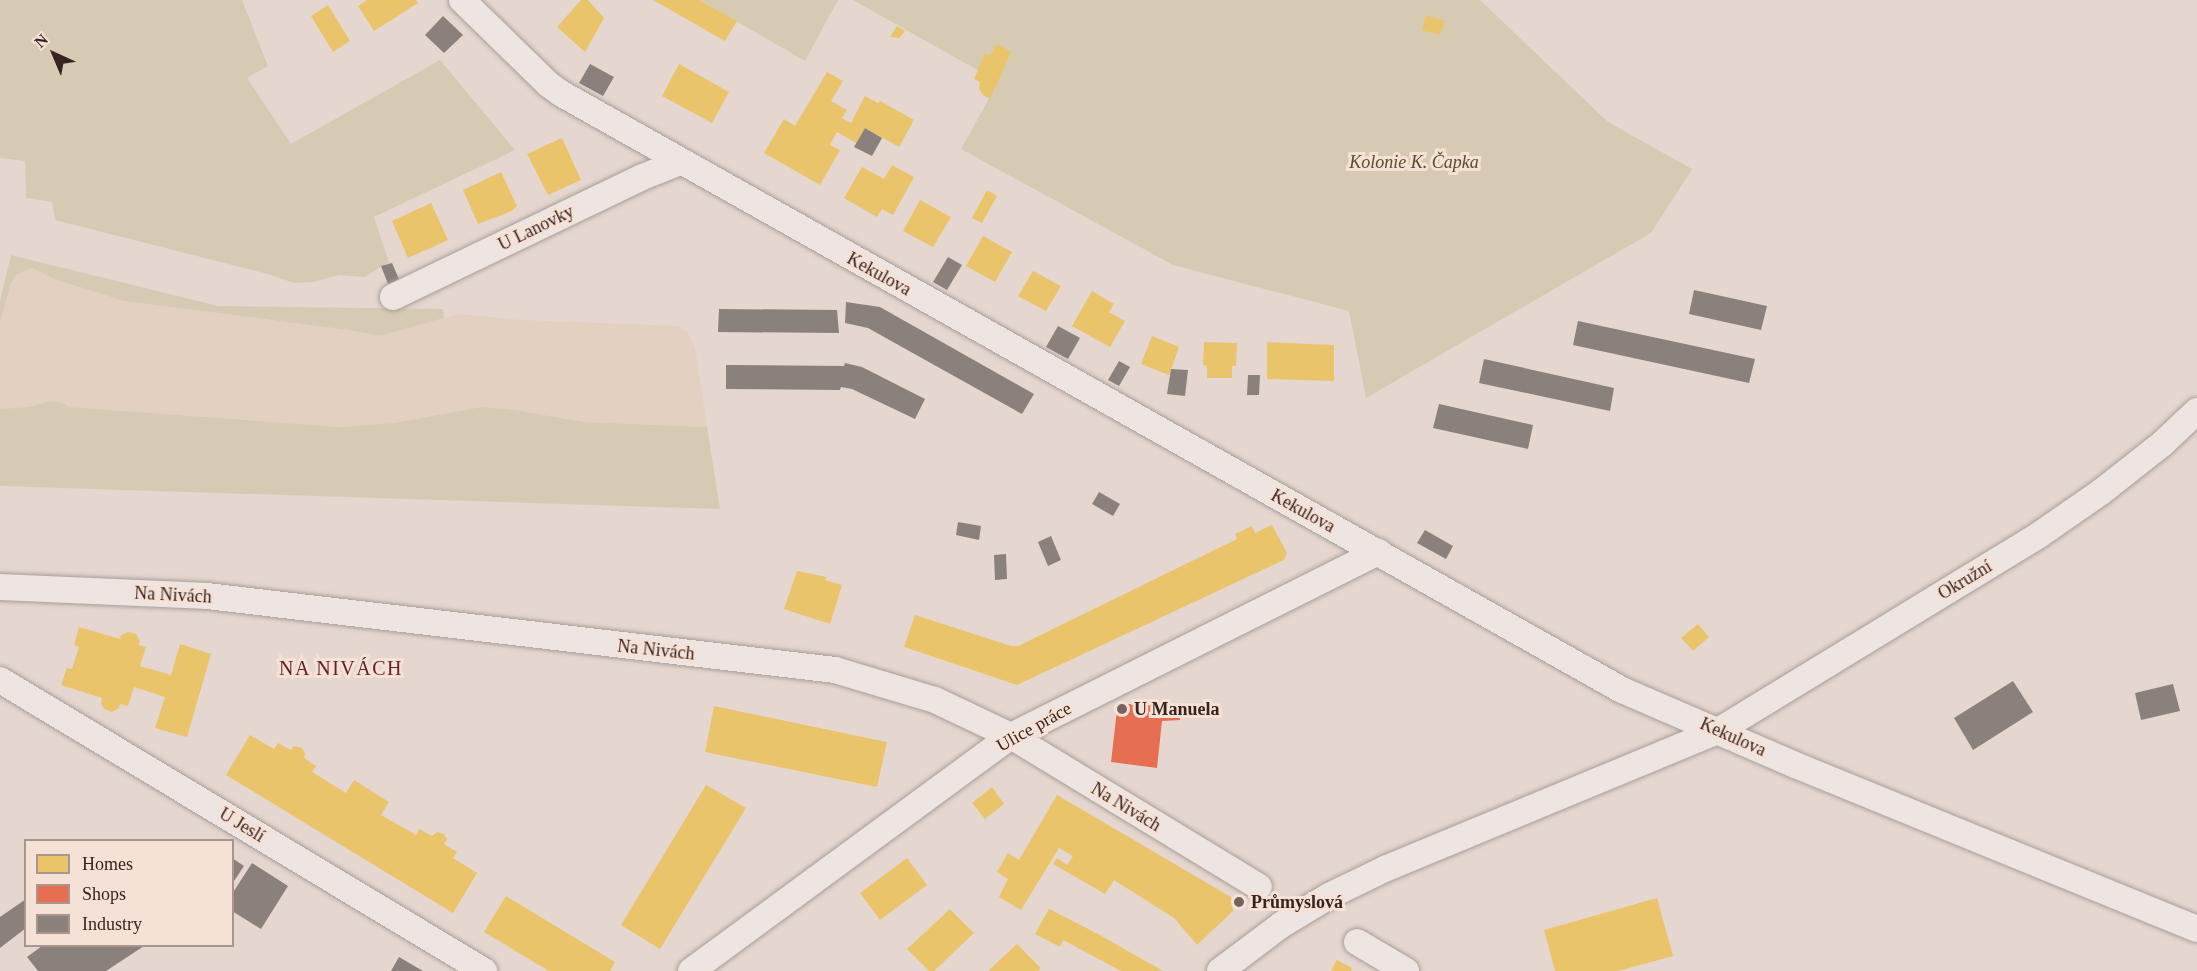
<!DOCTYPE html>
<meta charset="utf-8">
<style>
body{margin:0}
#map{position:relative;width:2197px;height:971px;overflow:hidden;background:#e5d7cf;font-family:Georgia,serif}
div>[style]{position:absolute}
.farmland>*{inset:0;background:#e4d0c0}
.green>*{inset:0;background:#d7cab2}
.homes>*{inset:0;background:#e9c46a}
.shops>*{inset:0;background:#e76f51}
.industry>*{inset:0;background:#8a817c}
.roads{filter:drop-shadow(0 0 2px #aa9d98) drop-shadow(0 0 2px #aa9d98)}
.minor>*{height:26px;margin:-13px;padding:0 13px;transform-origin:13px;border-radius:13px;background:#ede5e1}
.dots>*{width:16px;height:16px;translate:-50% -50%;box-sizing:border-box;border:3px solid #f5e1d6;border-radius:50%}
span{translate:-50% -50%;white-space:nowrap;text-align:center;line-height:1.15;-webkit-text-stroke:6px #f5e1d6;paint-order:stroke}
.park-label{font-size:18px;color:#555027;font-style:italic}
.street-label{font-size:18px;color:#392320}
.poi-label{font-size:18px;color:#392320;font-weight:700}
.left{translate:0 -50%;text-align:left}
.neighbourhood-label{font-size:20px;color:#64212b;letter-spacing:1.5px}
.legend{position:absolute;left:24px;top:839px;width:210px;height:108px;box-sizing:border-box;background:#f5e1d6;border:2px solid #aa958d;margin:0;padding:8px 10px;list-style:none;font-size:18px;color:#392320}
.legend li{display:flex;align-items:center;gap:12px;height:30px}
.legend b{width:30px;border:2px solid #aa958d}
.north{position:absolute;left:24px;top:24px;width:60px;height:60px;-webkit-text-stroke:4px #f5e1d6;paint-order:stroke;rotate:316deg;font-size:16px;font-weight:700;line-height:24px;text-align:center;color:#392320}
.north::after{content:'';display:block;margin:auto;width:21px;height:27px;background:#392320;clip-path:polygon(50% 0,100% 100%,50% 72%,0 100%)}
</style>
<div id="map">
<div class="farmland">
<i style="clip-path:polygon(32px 268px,54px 279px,124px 301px,349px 330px,380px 336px,459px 314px,522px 320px,679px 326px,687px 331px,695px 347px,707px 427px,584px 422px,515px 410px,481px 407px,394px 423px,340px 427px,69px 407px,64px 403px,51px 401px,28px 407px,0 409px,0 322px,5px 298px,16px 275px)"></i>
</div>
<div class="green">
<i style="clip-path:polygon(0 0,242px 0,268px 66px,247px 78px,291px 144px,440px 60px,515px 150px,374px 217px,389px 262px,365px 277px,339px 275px,313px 282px,294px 283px,268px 274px,55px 220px,52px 202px,26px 198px,25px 161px,0 158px)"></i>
<i style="clip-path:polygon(700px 0,838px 0,805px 61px)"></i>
<i style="clip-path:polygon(853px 0,1480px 0,1608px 122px,1692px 169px,1651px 233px,1366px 398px,1349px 311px,1173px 265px,961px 149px,995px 88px,979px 71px)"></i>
<i style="clip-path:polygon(11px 255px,218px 306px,443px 309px,444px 318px,380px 336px,349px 330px,124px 301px,54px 279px,32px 268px,16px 275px,11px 284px,0 322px,0 301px)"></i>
<i style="clip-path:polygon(51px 401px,64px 403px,69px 407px,340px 427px,394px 423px,481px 407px,515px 410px,584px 422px,707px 427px,720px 509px,0 486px,0 409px,28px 407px)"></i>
</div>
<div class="homes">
<i style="clip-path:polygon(367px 0,416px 0,418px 3px,374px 31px,358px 6px)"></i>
<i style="clip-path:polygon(581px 0,588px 0,604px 18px,585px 52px,557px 27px)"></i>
<i style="clip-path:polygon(653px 0,699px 0,737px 21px,725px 41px)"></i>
<i style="clip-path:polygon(328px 5px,350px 41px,333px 52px,311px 16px)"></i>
<i style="clip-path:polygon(1426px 15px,1445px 21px,1440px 35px,1422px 30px)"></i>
<i style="clip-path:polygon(897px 26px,905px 31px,899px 38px,890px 37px)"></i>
<i style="clip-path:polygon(997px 44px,1011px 52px,990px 99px,983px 95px,979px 89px,980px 82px,974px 79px,985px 53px,990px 56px)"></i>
<i style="clip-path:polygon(679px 64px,729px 92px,712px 123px,662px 96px)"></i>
<i style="clip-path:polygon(827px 72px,843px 81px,831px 101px,847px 110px,842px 118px,851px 123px,865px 96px,878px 103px,880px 101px,914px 120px,899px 147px,865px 128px,856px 143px,837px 132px,830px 145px,840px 150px,820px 185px,764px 153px,784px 119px,795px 126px)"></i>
<i style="clip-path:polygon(562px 138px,581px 180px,548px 195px,527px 154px)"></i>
<i style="clip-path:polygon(892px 165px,914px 177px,893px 215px,882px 209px,877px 217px,844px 198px,862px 167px,884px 179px)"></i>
<i style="clip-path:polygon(501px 172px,517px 206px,512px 211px,478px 224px,463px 190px)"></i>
<i style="clip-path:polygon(987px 190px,997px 196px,982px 223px,972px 218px)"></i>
<i style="clip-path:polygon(920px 200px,951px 217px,933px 247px,903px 231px)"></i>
<i style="clip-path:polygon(431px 203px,448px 240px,408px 258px,392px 221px)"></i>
<i style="clip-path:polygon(983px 236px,1012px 252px,995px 282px,966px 266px)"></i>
<i style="clip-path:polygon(1033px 271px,1061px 286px,1046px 311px,1018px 296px)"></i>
<i style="clip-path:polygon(1092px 291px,1114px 304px,1109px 312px,1125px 321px,1110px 347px,1072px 326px)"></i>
<i style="clip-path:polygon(1152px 336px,1179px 347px,1169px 375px,1141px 364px)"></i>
<i style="clip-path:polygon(1204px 342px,1237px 343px,1236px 366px,1232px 366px,1232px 378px,1207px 378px,1207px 366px,1203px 365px)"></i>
<i style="clip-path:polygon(1267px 342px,1334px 345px,1334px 381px,1267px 379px)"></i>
<i style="clip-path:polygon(1272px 525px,1287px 553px,1284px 560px,1017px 685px,904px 647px,915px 615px,1011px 646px,1018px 646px,1237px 539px,1235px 534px,1252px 526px,1255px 533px)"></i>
<i style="clip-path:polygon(797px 571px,827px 577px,825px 580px,842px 585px,830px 624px,784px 609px)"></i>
<i style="clip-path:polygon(1698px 624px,1709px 637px,1693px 651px,1681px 638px)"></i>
<i style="clip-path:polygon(79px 627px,120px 639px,121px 635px,128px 632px,136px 634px,140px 641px,138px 645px,146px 647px,140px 666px,171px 675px,180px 644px,211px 654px,187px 737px,155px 728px,165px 697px,134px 687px,128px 706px,120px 704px,119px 708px,112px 712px,104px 709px,101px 703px,102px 698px,61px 685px,67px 668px,72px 669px,79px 647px,74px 645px)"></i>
<i style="clip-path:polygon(714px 706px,887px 742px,877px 787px,705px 752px)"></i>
<i style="clip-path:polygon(250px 735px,274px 749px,278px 743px,291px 750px,294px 746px,302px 748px,305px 753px,304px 758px,316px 766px,312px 772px,346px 793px,354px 780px,389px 802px,381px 815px,416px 835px,419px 829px,432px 836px,437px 832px,444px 834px,447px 839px,444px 844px,457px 852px,453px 858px,477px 873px,453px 913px,226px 775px)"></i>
<i style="clip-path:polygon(706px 785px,746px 808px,660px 949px,621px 925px)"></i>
<i style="clip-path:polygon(992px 787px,1004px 804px,985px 819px,972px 803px)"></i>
<i style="clip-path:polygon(1057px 795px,1231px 897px,1233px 911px,1197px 945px,1174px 918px,1114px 880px,1105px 894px,1053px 864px,1057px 858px,1067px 865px,1073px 856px,1059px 848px,1021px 910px,999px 897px,1008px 879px,997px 872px,1008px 853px,1019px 860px)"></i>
<i style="clip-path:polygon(907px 858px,927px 885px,880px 920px,860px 893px)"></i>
<i style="clip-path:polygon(506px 896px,615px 962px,610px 971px,549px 971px,484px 932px)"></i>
<i style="clip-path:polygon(1657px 898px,1673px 956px,1618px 971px,1555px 971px,1544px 930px)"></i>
<i style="clip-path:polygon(950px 909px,974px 933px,934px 971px,929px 971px,907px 949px)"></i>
<i style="clip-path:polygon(1049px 909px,1098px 934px,1163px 971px,1121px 971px,1063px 940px,1060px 947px,1035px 934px)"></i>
<i style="clip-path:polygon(1017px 944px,1041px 968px,1038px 971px,988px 971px)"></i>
<i style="clip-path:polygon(1337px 960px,1352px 968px,1351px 971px,1331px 971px)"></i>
</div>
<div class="shops">
<i style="clip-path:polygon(1126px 704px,1180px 704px,1180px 720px,1162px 721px,1157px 768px,1111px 762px,1117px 710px)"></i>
</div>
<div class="industry">
<i style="clip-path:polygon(443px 16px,463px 35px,444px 53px,425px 35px)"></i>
<i style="clip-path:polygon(590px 64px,614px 77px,603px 96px,579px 83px)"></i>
<i style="clip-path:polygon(865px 128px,882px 138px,872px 156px,854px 147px)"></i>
<i style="clip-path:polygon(948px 257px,962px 265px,947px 290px,933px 282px)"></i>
<i style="clip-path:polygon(392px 263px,399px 279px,388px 284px,381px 266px)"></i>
<i style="clip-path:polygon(1694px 290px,1767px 306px,1761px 330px,1689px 314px)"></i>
<i style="clip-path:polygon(846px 302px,880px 307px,1034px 394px,1022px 414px,868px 328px,845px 323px)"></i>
<i style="clip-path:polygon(719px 309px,837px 310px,839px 333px,718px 332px)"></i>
<i style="clip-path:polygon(1578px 321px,1755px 359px,1749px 383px,1573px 345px)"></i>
<i style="clip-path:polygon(1058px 326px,1080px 338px,1068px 359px,1046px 347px)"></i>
<i style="clip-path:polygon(1484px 359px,1614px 388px,1610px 411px,1479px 383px)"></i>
<i style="clip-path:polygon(1119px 361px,1130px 367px,1119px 386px,1108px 380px)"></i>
<i style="clip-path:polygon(845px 363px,862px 367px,925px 399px,915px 419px,852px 389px,841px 387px,840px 390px,726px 389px,726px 365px,844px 366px)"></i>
<i style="clip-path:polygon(1171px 369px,1188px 370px,1185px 396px,1167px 394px)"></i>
<i style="clip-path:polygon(1248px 375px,1260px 375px,1259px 395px,1247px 395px)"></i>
<i style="clip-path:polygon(1439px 404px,1533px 425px,1528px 449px,1433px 428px)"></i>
<i style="clip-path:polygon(1099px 492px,1120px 504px,1113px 516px,1092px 504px)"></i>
<i style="clip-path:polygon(958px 522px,981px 526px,979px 540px,956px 535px)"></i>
<i style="clip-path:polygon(1425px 530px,1453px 546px,1446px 559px,1417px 543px)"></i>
<i style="clip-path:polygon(1051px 536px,1061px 560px,1048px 566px,1038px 542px)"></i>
<i style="clip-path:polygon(1006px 554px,1007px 579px,995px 580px,994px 555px)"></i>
<i style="clip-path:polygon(2013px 681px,2033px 712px,1973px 750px,1954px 718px)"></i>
<i style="clip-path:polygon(2173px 684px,2180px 711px,2141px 720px,2135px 693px)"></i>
<i style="clip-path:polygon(232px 858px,244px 866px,232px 884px)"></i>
<i style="clip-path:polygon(252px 863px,288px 886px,261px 929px,232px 911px,232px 894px)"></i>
<i style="clip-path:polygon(26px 899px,26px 928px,0 948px,0 917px)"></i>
<i style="clip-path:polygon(42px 946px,144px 946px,106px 971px,38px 971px,27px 957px)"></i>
<i style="clip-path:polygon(399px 957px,423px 971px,391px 971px)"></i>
</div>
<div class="roads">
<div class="minor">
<i style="left:462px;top:0;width:120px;rotate:44.3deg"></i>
<i style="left:548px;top:84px;width:17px;rotate:36deg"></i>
<i style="left:562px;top:94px;width:1216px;rotate:29.35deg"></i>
<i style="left:1622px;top:690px;width:189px;rotate:23.4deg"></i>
<i style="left:1795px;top:765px;width:434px;rotate:22.2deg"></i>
<i style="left:393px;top:297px;width:274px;rotate:-25.7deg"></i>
<i style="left:640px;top:178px;width:43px;rotate:-21.8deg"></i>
<i style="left:0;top:587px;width:207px;rotate:2.5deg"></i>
<i style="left:207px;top:596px;width:632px;rotate:6.72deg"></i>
<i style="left:835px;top:670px;width:104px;rotate:16.7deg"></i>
<i style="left:935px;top:700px;width:84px;rotate:25.3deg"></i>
<i style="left:1011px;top:736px;width:290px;rotate:31.3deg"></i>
<i style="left:0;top:680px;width:565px;rotate:31.02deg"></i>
<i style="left:1357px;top:942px;width:57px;rotate:30.6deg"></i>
<i style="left:691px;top:971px;width:397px;rotate:-36.3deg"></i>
<i style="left:1011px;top:736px;width:411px;rotate:-26.6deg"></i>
<i style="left:1220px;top:971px;width:76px;rotate:-37deg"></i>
<i style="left:1281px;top:925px;width:56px;rotate:-31.1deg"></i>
<i style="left:1329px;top:896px;width:64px;rotate:-25.8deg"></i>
<i style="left:1387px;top:868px;width:358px;rotate:-22.5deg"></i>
<i style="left:1718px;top:731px;width:376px;rotate:-31.4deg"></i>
<i style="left:2039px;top:535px;width:75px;rotate:-34.7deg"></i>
<i style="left:2101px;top:492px;width:78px;rotate:-38.2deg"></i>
<i style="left:2162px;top:444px;width:48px;rotate:-43.3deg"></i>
</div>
</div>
<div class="dots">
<i style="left:1122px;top:709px;background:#75625d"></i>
<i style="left:1239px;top:902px;background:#75625d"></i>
</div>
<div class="park-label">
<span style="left:1414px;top:162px">Kolonie K. Čapka</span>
</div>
<div class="street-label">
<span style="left:536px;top:228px;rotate:-26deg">U Lanovky</span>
<span style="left:879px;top:274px;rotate:29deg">Kekulova</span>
<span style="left:1303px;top:511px;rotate:29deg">Kekulova</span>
<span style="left:1965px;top:580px;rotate:-31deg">Okružní</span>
<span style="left:173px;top:595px;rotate:3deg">Na Nivách</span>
<span style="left:656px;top:650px;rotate:6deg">Na Nivách</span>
<span style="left:1034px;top:727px;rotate:-29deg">Ulice práce</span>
<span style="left:1733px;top:737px;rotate:24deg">Kekulova</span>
<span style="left:1126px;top:807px;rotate:31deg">Na Nivách</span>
<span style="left:242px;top:825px;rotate:31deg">U Jeslí</span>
</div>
<div class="poi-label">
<span class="left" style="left:1134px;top:709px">U Manuela</span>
<span class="left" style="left:1251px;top:902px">Průmyslová</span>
</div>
<div class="neighbourhood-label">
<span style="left:341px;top:668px">NA NIVÁCH</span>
</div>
<ul class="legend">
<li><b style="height:16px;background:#e9c46a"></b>Homes</li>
<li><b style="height:16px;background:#e76f51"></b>Shops</li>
<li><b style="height:16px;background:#8a817c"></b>Industry</li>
</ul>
<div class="north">N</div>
</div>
